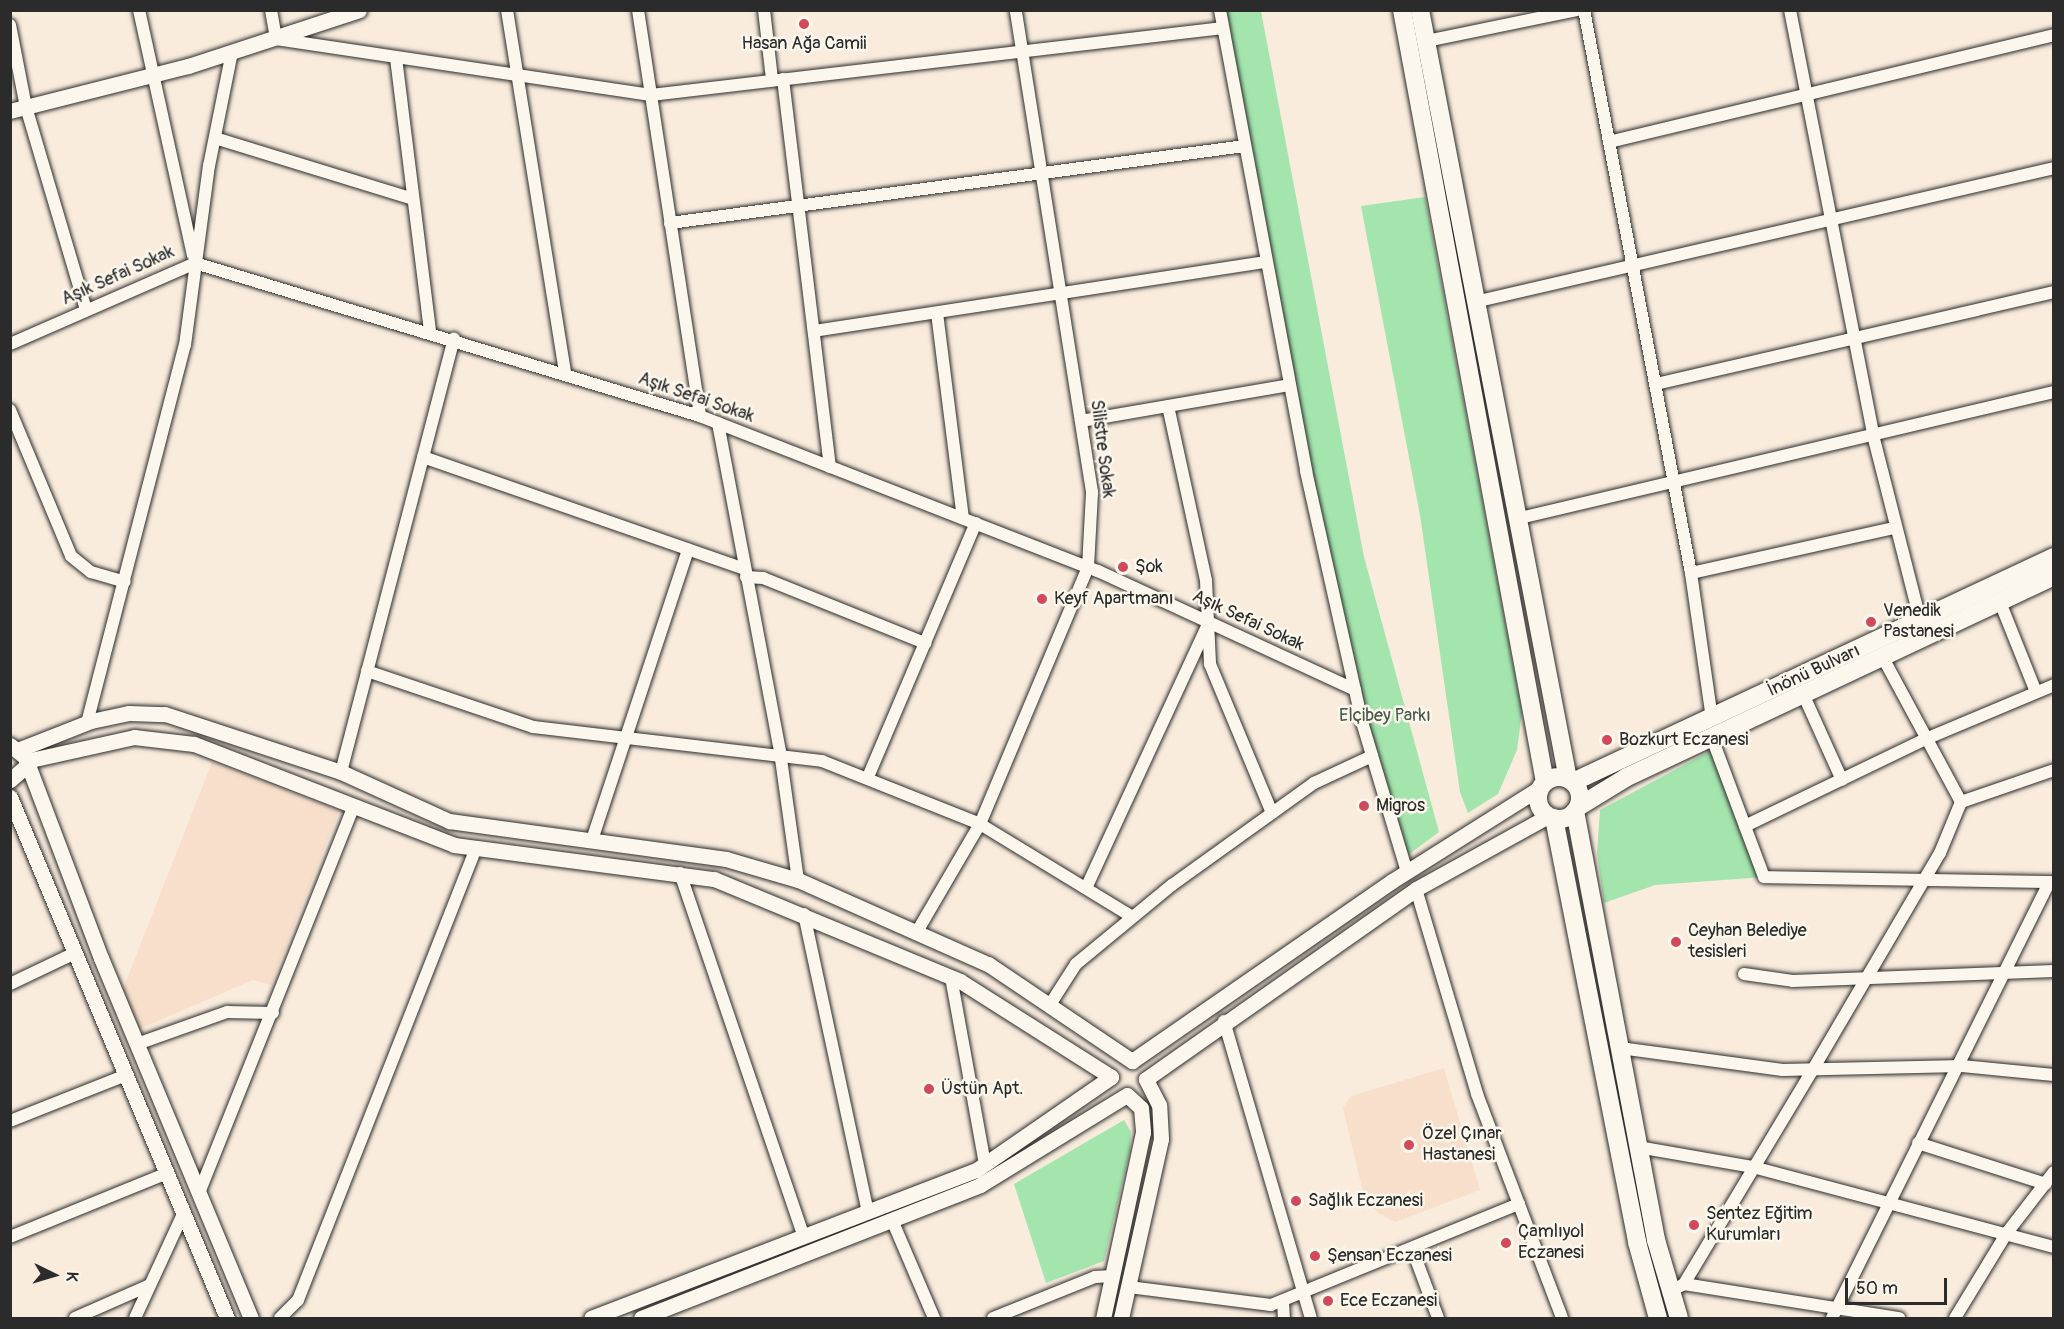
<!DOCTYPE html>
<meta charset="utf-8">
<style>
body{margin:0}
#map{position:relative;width:2064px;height:1329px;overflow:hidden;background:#f9ecdd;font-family:Pangolin,sans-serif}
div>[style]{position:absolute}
.built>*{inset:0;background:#f7dfcb}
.green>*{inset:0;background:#a4e5ae}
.roads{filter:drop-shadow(0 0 2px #2b2b2b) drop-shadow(0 0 2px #2b2b2b)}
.minor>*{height:12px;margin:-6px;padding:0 6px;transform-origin:6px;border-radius:6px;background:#fbf7ec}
.tertiary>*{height:15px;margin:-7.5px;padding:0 7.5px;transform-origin:7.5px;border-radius:7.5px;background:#fbf7ec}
.secondary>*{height:18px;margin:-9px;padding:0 9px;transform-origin:9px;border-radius:9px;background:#fbf7ec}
.secondary>.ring{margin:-9px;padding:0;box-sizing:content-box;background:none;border:18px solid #fbf7ec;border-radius:50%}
.dots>*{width:16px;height:16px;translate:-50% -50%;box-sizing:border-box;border:3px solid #fbf7ec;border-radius:50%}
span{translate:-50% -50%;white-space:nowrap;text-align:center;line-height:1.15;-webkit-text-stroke:5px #fbf7ec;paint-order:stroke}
.poi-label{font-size:18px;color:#2b2b2b}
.left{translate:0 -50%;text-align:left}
.street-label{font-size:18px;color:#2b2b2b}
.park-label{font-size:18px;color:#495a4c}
.frame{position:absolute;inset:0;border:12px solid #2b2b2b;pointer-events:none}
.north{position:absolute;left:24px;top:1245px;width:60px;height:60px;-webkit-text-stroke:4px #fbf7ec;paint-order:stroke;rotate:95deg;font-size:16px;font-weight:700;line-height:24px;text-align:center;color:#2b2b2b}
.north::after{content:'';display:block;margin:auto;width:21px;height:27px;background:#2b2b2b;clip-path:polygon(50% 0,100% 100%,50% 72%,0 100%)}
.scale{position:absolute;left:1845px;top:1278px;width:102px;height:27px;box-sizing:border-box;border:3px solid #2b2b2b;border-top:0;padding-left:8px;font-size:18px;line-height:21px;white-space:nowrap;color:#2b2b2b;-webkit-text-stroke:4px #fbf7ec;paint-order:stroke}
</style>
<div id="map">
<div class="built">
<i style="clip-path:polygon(212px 762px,339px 811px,271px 985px,253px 980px,139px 1029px,123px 989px)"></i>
<i style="clip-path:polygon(1444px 1068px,1480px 1190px,1395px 1222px,1378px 1213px,1363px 1192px,1343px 1108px,1351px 1096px)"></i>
</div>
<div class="green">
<i style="clip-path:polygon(1220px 11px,1261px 11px,1364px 557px,1439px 832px,1408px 855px,1362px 722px)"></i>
<i style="clip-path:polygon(1425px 197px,1522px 712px,1517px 750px,1498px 794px,1468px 813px,1460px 792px,1420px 515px,1361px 206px)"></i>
<i style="clip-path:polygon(1710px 751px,1727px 780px,1764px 877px,1655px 885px,1604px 903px,1597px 853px,1600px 810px)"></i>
<i style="clip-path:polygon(1124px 1120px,1131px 1132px,1130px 1150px,1104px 1261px,1046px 1283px,1014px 1184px)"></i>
</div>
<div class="roads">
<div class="minor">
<i style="left:139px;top:10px;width:251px;rotate:77.6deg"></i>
<i style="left:271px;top:10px;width:29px;rotate:80deg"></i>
<i style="left:276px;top:39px;width:379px;rotate:8.5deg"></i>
<i style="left:651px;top:95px;width:576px;rotate:-6.68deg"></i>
<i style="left:507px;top:10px;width:368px;rotate:80.9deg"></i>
<i style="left:638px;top:10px;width:411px;rotate:81.3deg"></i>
<i style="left:764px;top:10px;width:69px;rotate:83.4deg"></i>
<i style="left:1220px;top:10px;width:469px;rotate:79.4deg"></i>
<i style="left:1306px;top:471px;width:257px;rotate:77.4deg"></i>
<i style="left:1362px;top:722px;width:157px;rotate:73.3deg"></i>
<i style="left:1584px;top:10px;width:573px;rotate:79.24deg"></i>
<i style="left:1691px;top:573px;width:148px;rotate:81.8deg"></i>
<i style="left:1790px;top:10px;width:433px;rotate:78.9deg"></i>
<i style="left:1873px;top:435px;width:191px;rotate:75.7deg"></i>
<i style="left:10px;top:25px;width:84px;rotate:79deg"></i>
<i style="left:26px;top:107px;width:212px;rotate:73.5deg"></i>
<i style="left:1427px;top:41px;width:153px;rotate:-11.7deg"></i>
<i style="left:396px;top:58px;width:275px;rotate:82.9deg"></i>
<i style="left:783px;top:79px;width:391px;rotate:83.1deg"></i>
<i style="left:215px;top:138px;width:204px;rotate:17.1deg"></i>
<i style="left:1609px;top:142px;width:458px;rotate:-13.5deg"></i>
<i style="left:670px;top:223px;width:580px;rotate:-7.63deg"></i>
<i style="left:1479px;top:301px;width:590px;rotate:-13.02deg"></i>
<i style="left:937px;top:313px;width:207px;rotate:82.8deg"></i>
<i style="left:814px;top:331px;width:456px;rotate:-8.7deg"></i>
<i style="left:10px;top:344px;width:202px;rotate:-23.6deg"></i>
<i style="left:195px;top:263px;width:528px;rotate:16.86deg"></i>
<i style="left:700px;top:416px;width:427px;rotate:21.3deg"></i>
<i style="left:1098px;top:571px;width:283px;rotate:24.8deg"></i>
<i style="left:1656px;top:384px;width:408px;rotate:-13deg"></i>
<i style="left:1168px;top:406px;width:179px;rotate:77.7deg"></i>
<i style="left:1206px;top:581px;width:83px;rotate:87.2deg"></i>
<i style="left:1210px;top:664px;width:161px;rotate:67.4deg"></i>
<i style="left:10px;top:410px;width:158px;rotate:67.3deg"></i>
<i style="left:71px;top:556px;width:26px;rotate:39deg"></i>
<i style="left:91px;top:572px;width:35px;rotate:16deg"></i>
<i style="left:1081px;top:421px;width:211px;rotate:-9.8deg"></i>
<i style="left:718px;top:423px;width:335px;rotate:79.3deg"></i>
<i style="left:780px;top:752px;width:129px;rotate:82deg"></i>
<i style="left:423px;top:457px;width:341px;rotate:19.2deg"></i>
<i style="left:1520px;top:518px;width:549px;rotate:-13.28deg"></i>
<i style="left:1691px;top:573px;width:208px;rotate:-12.5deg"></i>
<i style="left:746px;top:577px;width:17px;rotate:3deg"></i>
<i style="left:763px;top:578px;width:175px;rotate:21.9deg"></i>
<i style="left:2000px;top:602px;width:97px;rotate:68.2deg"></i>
<i style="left:367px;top:671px;width:175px;rotate:18.6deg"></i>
<i style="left:533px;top:727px;width:291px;rotate:6.7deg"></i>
<i style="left:822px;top:761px;width:170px;rotate:21.7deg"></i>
<i style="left:980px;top:824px;width:177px;rotate:31.4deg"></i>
<i style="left:1804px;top:696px;width:92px;rotate:65.7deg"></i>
<i style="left:87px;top:723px;width:390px;rotate:-75.5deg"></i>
<i style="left:185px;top:345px;width:181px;rotate:-82.4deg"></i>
<i style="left:209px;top:166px;width:116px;rotate:-78.6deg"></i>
<i style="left:1712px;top:738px;width:148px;rotate:69.5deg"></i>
<i style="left:1764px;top:877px;width:290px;rotate:1deg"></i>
<i style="left:341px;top:772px;width:448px;rotate:-75.4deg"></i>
<i style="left:868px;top:777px;width:276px;rotate:-67deg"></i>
<i style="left:1961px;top:802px;width:98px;rotate:-19deg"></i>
<i style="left:1745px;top:826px;width:203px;rotate:-25.7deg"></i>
<i style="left:1928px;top:738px;width:137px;rotate:-22.8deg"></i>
<i style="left:592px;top:840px;width:306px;rotate:-71.7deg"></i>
<i style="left:680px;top:873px;width:385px;rotate:71.2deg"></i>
<i style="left:1087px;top:886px;width:286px;rotate:-65.2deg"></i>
<i style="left:1416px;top:889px;width:214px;rotate:73.4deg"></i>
<i style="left:1477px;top:1094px;width:240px;rotate:69.2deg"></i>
<i style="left:804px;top:914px;width:305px;rotate:77.9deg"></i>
<i style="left:918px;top:930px;width:123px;rotate:-59.7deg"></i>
<i style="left:980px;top:824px;width:279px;rotate:-67.2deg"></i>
<i style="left:1088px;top:567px;width:75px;rotate:-86.9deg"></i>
<i style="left:1092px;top:492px;width:488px;rotate:-99deg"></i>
<i style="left:1744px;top:974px;width:49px;rotate:8.1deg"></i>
<i style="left:1793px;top:981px;width:261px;rotate:-2.2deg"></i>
<i style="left:951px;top:977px;width:190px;rotate:79.7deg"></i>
<i style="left:10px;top:984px;width:72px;rotate:-25.5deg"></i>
<i style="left:1051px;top:1003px;width:46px;rotate:-57.3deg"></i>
<i style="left:1076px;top:964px;width:124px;rotate:-39.5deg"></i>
<i style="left:1172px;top:885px;width:175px;rotate:-35.7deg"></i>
<i style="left:1314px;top:783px;width:64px;rotate:-25deg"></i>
<i style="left:1224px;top:1021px;width:309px;rotate:73.7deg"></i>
<i style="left:137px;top:1044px;width:96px;rotate:-19.6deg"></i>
<i style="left:227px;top:1012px;width:46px;rotate:1.2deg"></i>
<i style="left:1620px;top:1048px;width:164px;rotate:7.7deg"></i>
<i style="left:1783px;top:1070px;width:179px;rotate:-1.3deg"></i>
<i style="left:1962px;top:1066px;width:92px;rotate:5.6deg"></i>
<i style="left:10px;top:1121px;width:125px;rotate:-21.6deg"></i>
<i style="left:1918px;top:1143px;width:134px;rotate:17.8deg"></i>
<i style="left:1638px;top:1147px;width:117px;rotate:9.9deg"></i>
<i style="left:1753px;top:1167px;width:311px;rotate:14.9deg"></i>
<i style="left:199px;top:1193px;width:415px;rotate:-68.2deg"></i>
<i style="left:892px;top:1220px;width:107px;rotate:66.8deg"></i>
<i style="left:10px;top:1237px;width:170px;rotate:-22.1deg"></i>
<i style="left:1413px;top:1251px;width:72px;rotate:69.5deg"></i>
<i style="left:1684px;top:1284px;width:218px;rotate:9deg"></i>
<i style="left:1129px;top:1287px;width:143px;rotate:7.2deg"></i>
<i style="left:1271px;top:1305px;width:268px;rotate:-22.2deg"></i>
<i style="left:1671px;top:1291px;width:15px;rotate:-28deg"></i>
<i style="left:1684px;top:1284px;width:249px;rotate:-59deg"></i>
<i style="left:1812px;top:1071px;width:253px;rotate:-59.6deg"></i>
<i style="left:1940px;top:853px;width:55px;rotate:-67.6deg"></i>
<i style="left:1961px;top:802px;width:164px;rotate:-118.4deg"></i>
<i style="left:1283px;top:1301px;width:17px;rotate:87deg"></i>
<i style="left:75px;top:1318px;width:80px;rotate:-23.7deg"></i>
<i style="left:135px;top:1318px;width:115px;rotate:-65.2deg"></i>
<i style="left:280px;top:1318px;width:25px;rotate:-45deg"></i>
<i style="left:298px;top:1300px;width:485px;rotate:-68.5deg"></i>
<i style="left:993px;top:1318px;width:110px;rotate:-21.9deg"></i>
<i style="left:1095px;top:1277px;width:18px;rotate:-3deg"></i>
<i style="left:1832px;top:1318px;width:487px;rotate:-63.5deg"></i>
<i style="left:1955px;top:1318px;width:98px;rotate:-58.7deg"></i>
<i style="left:2006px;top:1234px;width:78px;rotate:-52.3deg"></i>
</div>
<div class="tertiary">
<i style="left:10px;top:111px;width:184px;rotate:-14.2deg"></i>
<i style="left:188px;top:66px;width:180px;rotate:-18.1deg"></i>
<i style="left:10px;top:745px;width:19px;rotate:39deg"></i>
<i style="left:25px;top:757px;width:215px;rotate:69.3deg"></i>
<i style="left:101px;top:958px;width:390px;rotate:67.4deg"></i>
<i style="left:20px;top:749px;width:76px;rotate:-21.5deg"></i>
<i style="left:91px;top:721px;width:39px;rotate:-12deg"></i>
<i style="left:129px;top:713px;width:36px;rotate:2deg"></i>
<i style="left:165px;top:714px;width:185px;rotate:18.2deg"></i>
<i style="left:341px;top:772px;width:119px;rotate:24.4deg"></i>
<i style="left:449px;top:821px;width:280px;rotate:7.8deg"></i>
<i style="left:726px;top:859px;width:75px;rotate:16.3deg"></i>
<i style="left:798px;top:880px;width:208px;rotate:23.9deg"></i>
<i style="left:988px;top:964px;width:174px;rotate:34deg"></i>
<i style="left:1132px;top:1061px;width:316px;rotate:-34.7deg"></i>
<i style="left:1392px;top:881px;width:176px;rotate:-32.2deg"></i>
<i style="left:26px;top:761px;width:111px;rotate:-12.5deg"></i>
<i style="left:134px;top:737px;width:60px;rotate:6.7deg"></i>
<i style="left:194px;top:744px;width:279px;rotate:21.2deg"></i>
<i style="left:454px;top:845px;width:262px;rotate:7.5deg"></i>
<i style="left:714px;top:879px;width:266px;rotate:22.5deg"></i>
<i style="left:960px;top:981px;width:179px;rotate:32.4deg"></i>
<i style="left:1111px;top:1077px;width:164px;rotate:145.4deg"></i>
<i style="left:976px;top:1170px;width:412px;rotate:159deg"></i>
<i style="left:10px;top:780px;width:20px;rotate:-41deg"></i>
<i style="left:10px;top:797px;width:564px;rotate:67.39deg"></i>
<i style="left:641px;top:1318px;width:364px;rotate:-21.4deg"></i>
<i style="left:980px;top:1185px;width:172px;rotate:-31.5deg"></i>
<i style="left:1127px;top:1095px;width:19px;rotate:43deg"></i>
<i style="left:1141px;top:1108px;width:24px;rotate:85deg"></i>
<i style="left:1143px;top:1132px;width:190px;rotate:102.1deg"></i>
<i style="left:1121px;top:1318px;width:183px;rotate:-77.4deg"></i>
<i style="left:1161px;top:1139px;width:34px;rotate:-93deg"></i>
<i style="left:1159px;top:1105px;width:29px;rotate:-117deg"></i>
<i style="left:1146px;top:1079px;width:330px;rotate:-35.1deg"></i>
<i style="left:1416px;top:889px;width:151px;rotate:-28.9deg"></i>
</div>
<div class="secondary">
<i style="left:1402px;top:10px;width:785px;rotate:79.51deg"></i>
<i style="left:1420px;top:10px;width:783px;rotate:79.11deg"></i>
<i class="ring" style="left:1538px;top:777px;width:24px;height:24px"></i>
<i style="left:1573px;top:782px;width:531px;rotate:-25.07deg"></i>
<i style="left:1578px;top:807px;width:57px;rotate:-31.5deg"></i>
<i style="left:1627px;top:777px;width:472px;rotate:-25.2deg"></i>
<i style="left:1575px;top:811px;width:437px;rotate:79.3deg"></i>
<i style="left:1656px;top:1240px;width:81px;rotate:73.6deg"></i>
<i style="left:1554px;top:818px;width:432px;rotate:78.9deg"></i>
<i style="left:1637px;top:1242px;width:79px;rotate:74.6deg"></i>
</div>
</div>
<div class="dots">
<i style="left:804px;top:24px;background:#d1495b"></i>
<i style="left:1123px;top:567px;background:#d1495b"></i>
<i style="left:1042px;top:599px;background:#d1495b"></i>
<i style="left:1871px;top:622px;background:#d1495b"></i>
<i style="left:1607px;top:740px;background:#d1495b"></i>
<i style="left:1364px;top:806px;background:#d1495b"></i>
<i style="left:1676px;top:942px;background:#d1495b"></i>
<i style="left:929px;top:1089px;background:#d1495b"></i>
<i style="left:1409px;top:1145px;background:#d1495b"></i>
<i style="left:1296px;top:1201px;background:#d1495b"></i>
<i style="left:1694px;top:1225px;background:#d1495b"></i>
<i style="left:1506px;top:1243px;background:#d1495b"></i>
<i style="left:1315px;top:1256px;background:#d1495b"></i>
<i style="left:1328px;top:1301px;background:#d1495b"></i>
</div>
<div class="poi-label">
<span style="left:804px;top:44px">Hasan Ağa Camii</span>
<span class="left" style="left:1135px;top:567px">Şok</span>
<span class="left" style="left:1054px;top:599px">Keyf Apartmanı</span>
<span class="left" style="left:1883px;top:622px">Venedik<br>Pastanesi</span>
<span class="left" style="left:1619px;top:740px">Bozkurt Eczanesi</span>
<span class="left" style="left:1376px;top:806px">Migros</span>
<span class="left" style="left:1688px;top:942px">Ceyhan Belediye<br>tesisleri</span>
<span class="left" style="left:941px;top:1089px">Üstün Apt.</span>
<span class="left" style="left:1422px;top:1145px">Özel Çınar<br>Hastanesi</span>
<span class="left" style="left:1308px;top:1201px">Sağlık Eczanesi</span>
<span class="left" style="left:1706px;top:1225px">Sentez Eğitim<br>Kurumları</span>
<span class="left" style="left:1518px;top:1243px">Çamlıyol<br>Eczanesi</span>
<span class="left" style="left:1327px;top:1256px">Şensan Eczanesi</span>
<span class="left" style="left:1340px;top:1301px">Ece Eczanesi</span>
</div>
<div class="street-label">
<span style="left:118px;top:276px;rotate:-24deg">Aşık Sefai Sokak</span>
<span style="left:696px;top:398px;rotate:19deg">Aşık Sefai Sokak</span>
<span style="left:1102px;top:449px;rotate:83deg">Silistre Sokak</span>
<span style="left:1248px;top:621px;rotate:25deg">Aşık Sefai Sokak</span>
<span style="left:1814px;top:671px;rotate:-25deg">İnönü Bulvarı</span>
</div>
<div class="park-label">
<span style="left:1385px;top:716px">Elçibey Parkı</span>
</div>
<div class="frame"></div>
<div class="north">K</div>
<div class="scale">50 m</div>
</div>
